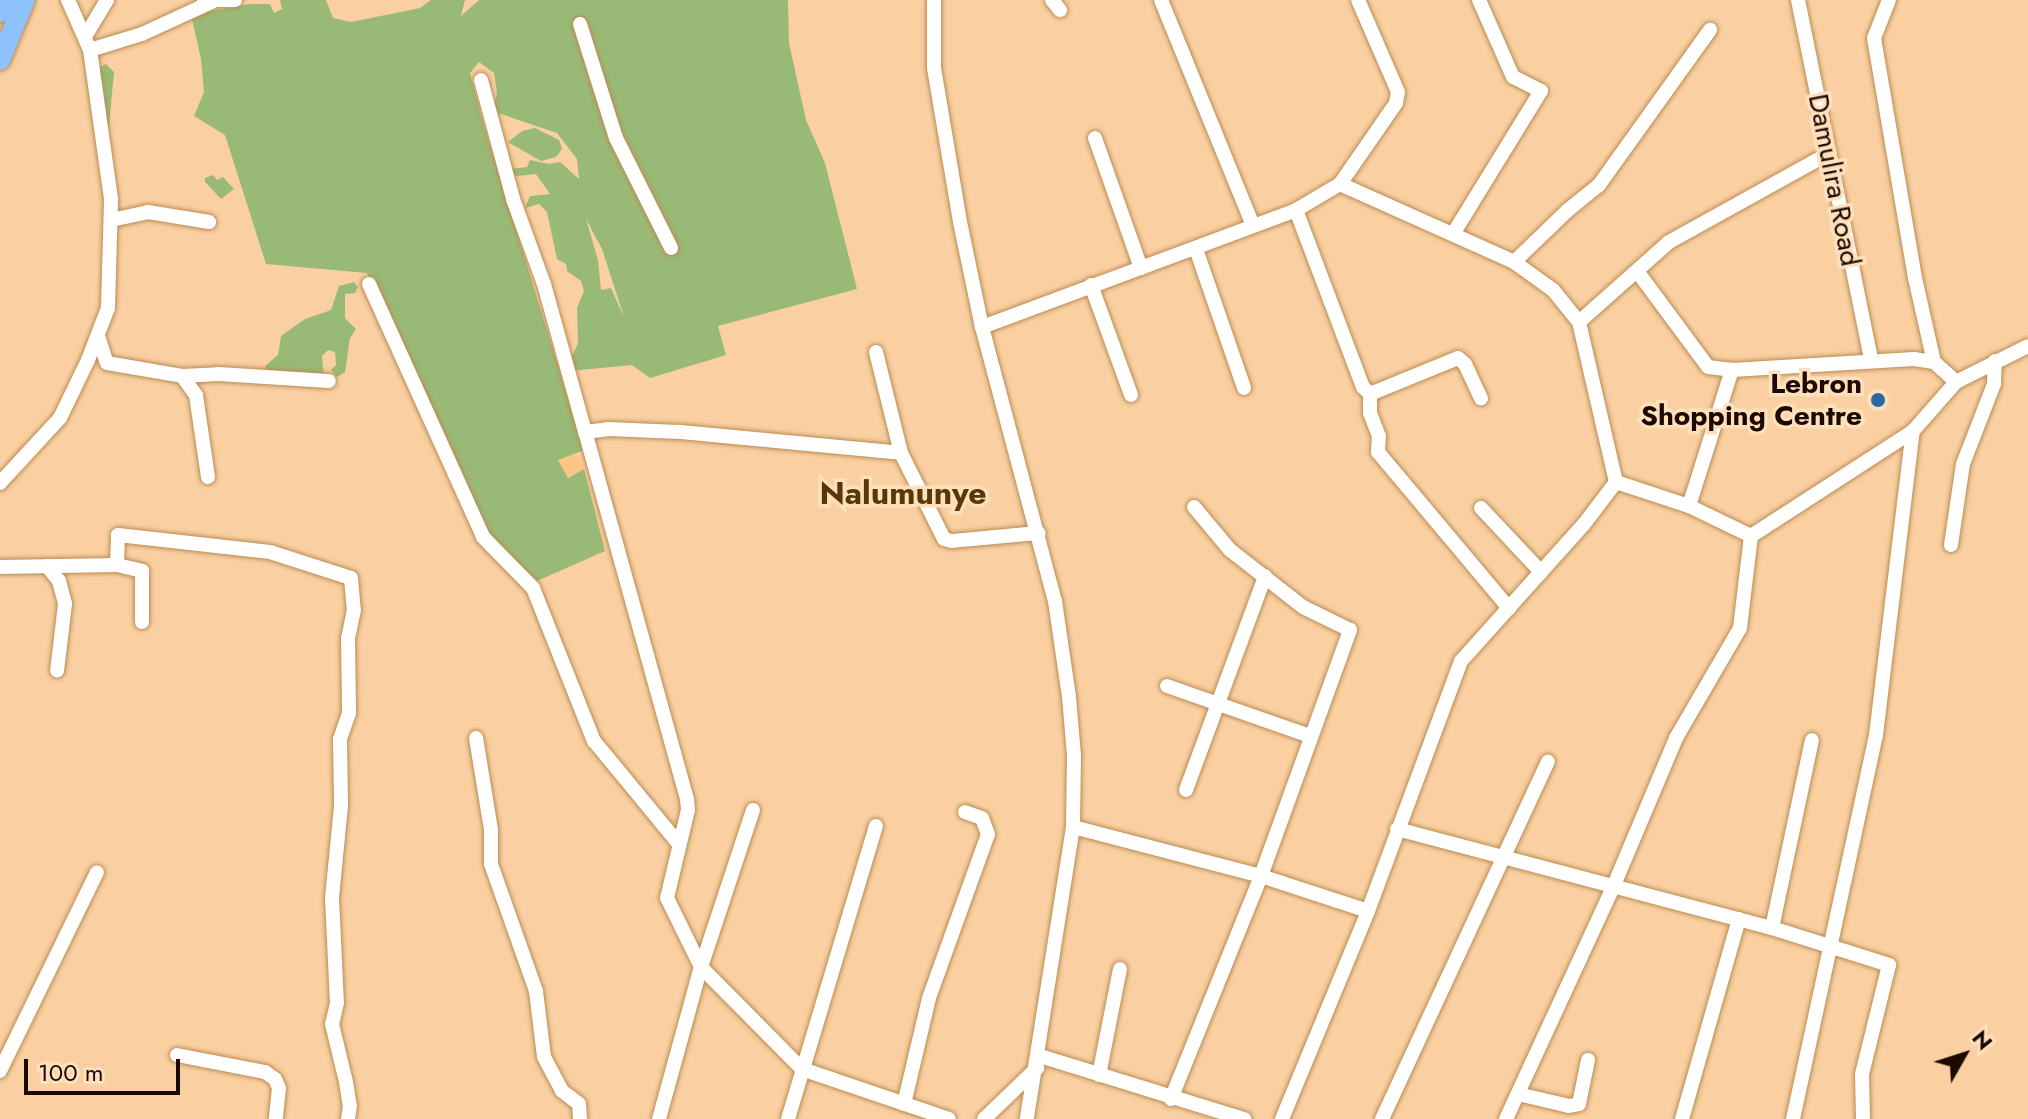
<!DOCTYPE html>
<style>
body{margin:0}
#map{position:relative;width:2028px;height:1119px;overflow:hidden;background:#fad0a2;font-family:Jost,sans-serif}
div>[style]{position:absolute}
.built>*{inset:0;background:#fec584}
.green>*{inset:0;background:#99ba76}
.roads{filter:drop-shadow(0 0 2px #bb8b52) drop-shadow(0 0 2px #bb8b52)}
.minor>*{height:14px;margin:-7px;padding:0 7px;transform-origin:7px;border-radius:7px;background:#fff}
.highway>*{height:20px;margin:-10px;padding:0 10px;transform-origin:10px;border-radius:10px;background:#8dc3fa}
.dots>*{width:22px;height:22px;translate:-50% -50%;box-sizing:border-box;border:4px solid #ffe0bd;border-radius:50%}
span{translate:-50% -50%;white-space:nowrap;text-align:center;line-height:1.15;-webkit-text-stroke:7px #ffe0bd;paint-order:stroke}
.street-label{font-size:28px;color:#1c0a00}
.poi-label{font-size:28px;color:#1c0a00;font-weight:700}
.right{translate:-100% -50%;text-align:right}
.quarter-label{font-size:32px;color:#593706;font-weight:700}
.north{position:absolute;left:1924px;top:1015px;width:80px;height:80px;-webkit-text-stroke:6px #ffe0bd;paint-order:stroke;rotate:51deg;font-size:22px;font-weight:700;line-height:32px;text-align:center;color:#1c0a00}
.north::after{content:'';display:block;margin:auto;width:28px;height:36px;background:#1c0a00;clip-path:polygon(50% 0,100% 100%,50% 72%,0 100%)}
.scale{position:absolute;left:24px;top:1059px;width:156px;height:36px;box-sizing:border-box;border:4px solid #1c0a00;border-top:0;padding-left:10px;font-size:24px;line-height:28px;white-space:nowrap;color:#1c0a00;-webkit-text-stroke:6px #ffe0bd;paint-order:stroke}
</style>
<div id="map">
<div class="built">
<i style="clip-path:polygon(575px 451px,584px 469px,567px 478px,558px 460px)"></i>
</div>
<div class="green">
<i style="clip-path:polygon(evenodd,280px 0,326px 0,333px 18px,351px 22px,420px 8px,431px 0,465px 0,461px 16px,479px 0,788px 0,789px 43px,806px 120px,825px 163px,857px 289px,718px 326px,726px 355px,650px 378px,632px 365px,570px 371px,569px 363px,578px 343px,577px 308px,584px 291px,581px 281px,567px 271px,566px 264px,557px 259px,547px 212px,539px 204px,525px 208px,530px 196px,550px 194px,536px 174px,517px 176px,510px 174px,509px 169px,527px 167px,530px 160px,549px 164px,560px 162px,579px 179px,577px 159px,557px 133px,498px 113px,493px 106px,497px 94px,494px 73px,479px 62px,470px 73px,484px 126px,584px 450px,558px 460px,568px 478px,584px 469px,605px 551px,537px 581px,487px 533px,367px 273px,266px 264px,225px 135px,194px 116px,204px 92px,201px 59px,191px 15px,249px 4px,270px 4px,274px 13px,282px 9px,280px 0,586px 219px,602px 249px,624px 317px,611px 288px,601px 290px,598px 260px,586px 219px)"></i>
<i style="clip-path:polygon(106px 64px,114px 72px,109px 126px,104px 130px,96px 69px)"></i>
<i style="clip-path:polygon(535px 128px,559px 140px,562px 149px,556px 157px,541px 161px,508px 142px,522px 131px)"></i>
<i style="clip-path:polygon(213px 175px,217px 180px,223px 177px,234px 189px,221px 199px,205px 182px,205px 178px)"></i>
<i style="clip-path:polygon(354px 282px,358px 287px,355px 293px,345px 294px,345px 318px,356px 329px,350px 338px,345px 372px,337px 377px,331px 370px,336px 365px,335px 352px,328px 350px,322px 356px,324px 378px,267px 374px,265px 366px,278px 355px,281px 336px,305px 319px,331px 310px,339px 286px)"></i>
</div>
<div class="roads">
<div class="minor">
<i style="left:204px;top:0;width:31px"></i>
<i style="left:934px;top:0;width:68px;rotate:90deg"></i>
<i style="left:934px;top:68px;width:156px;rotate:80.4deg"></i>
<i style="left:960px;top:222px;width:107px;rotate:78.2deg"></i>
<i style="left:982px;top:327px;width:284px;rotate:75.1deg"></i>
<i style="left:1055px;top:601px;width:97px;rotate:81.7deg"></i>
<i style="left:1069px;top:697px;width:58px;rotate:85.1deg"></i>
<i style="left:1074px;top:755px;width:72px;rotate:90.8deg"></i>
<i style="left:1073px;top:827px;width:296px;rotate:99deg"></i>
<i style="left:1052px;top:0;width:13px;rotate:51deg"></i>
<i style="left:1161px;top:0;width:243px;rotate:67.8deg"></i>
<i style="left:1798px;top:0;width:367px;rotate:78.5deg"></i>
<i style="left:1889px;top:0;width:41px;rotate:111.5deg"></i>
<i style="left:1874px;top:38px;width:243px;rotate:80.3deg"></i>
<i style="left:1915px;top:278px;width:86px;rotate:77.3deg"></i>
<i style="left:580px;top:24px;width:120px;rotate:72.5deg"></i>
<i style="left:616px;top:138px;width:123px;rotate:63.4deg"></i>
<i style="left:86px;top:35px;width:41px;rotate:-59deg"></i>
<i style="left:90px;top:50px;width:54px;rotate:-17.1deg"></i>
<i style="left:142px;top:34px;width:77px;rotate:-24.6deg"></i>
<i style="left:481px;top:80px;width:123px;rotate:74.9deg"></i>
<i style="left:513px;top:199px;width:90px;rotate:70deg"></i>
<i style="left:544px;top:284px;width:154px;rotate:74.5deg"></i>
<i style="left:1095px;top:138px;width:138px;rotate:70.5deg"></i>
<i style="left:1340px;top:184px;width:98px;rotate:-55.3deg"></i>
<i style="left:1396px;top:103px;width:11px;rotate:-80deg"></i>
<i style="left:1398px;top:92px;width:100px;rotate:-113.5deg"></i>
<i style="left:1296px;top:210px;width:189px;rotate:69.3deg"></i>
<i style="left:1363px;top:387px;width:10px;rotate:45deg"></i>
<i style="left:1370px;top:394px;width:19px;rotate:90deg"></i>
<i style="left:1370px;top:413px;width:25px;rotate:69deg"></i>
<i style="left:1379px;top:436px;width:16px;rotate:94deg"></i>
<i style="left:1378px;top:452px;width:204px;rotate:50deg"></i>
<i style="left:111px;top:220px;width:38px;rotate:-12deg"></i>
<i style="left:148px;top:212px;width:62px;rotate:9.3deg"></i>
<i style="left:1453px;top:234px;width:168px;rotate:-58.4deg"></i>
<i style="left:1541px;top:91px;width:31px;rotate:-153deg"></i>
<i style="left:1513px;top:77px;width:84px;rotate:-113.8deg"></i>
<i style="left:1196px;top:249px;width:147px;rotate:70.9deg"></i>
<i style="left:1514px;top:262px;width:75px;rotate:-43.9deg"></i>
<i style="left:1568px;top:210px;width:40px;rotate:-39deg"></i>
<i style="left:1599px;top:185px;width:191px;rotate:-54.4deg"></i>
<i style="left:1637px;top:271px;width:119px;rotate:53.5deg"></i>
<i style="left:1708px;top:367px;width:24px;rotate:7deg"></i>
<i style="left:1732px;top:370px;width:182px;rotate:-3.5deg"></i>
<i style="left:1914px;top:359px;width:20px;rotate:9deg"></i>
<i style="left:1934px;top:362px;width:30px;rotate:42deg"></i>
<i style="left:369px;top:284px;width:277px;rotate:65.7deg"></i>
<i style="left:483px;top:537px;width:71px;rotate:45.6deg"></i>
<i style="left:533px;top:588px;width:165px;rotate:68.3deg"></i>
<i style="left:594px;top:741px;width:134px;rotate:50.5deg"></i>
<i style="left:1091px;top:285px;width:117px;rotate:70deg"></i>
<i style="left:1579px;top:322px;width:120px;rotate:-41.6deg"></i>
<i style="left:1669px;top:242px;width:182px;rotate:-29deg"></i>
<i style="left:982px;top:327px;width:335px;rotate:-20.4deg"></i>
<i style="left:1296px;top:210px;width:51px;rotate:-30.6deg"></i>
<i style="left:1340px;top:184px;width:191px;rotate:24.1deg"></i>
<i style="left:1514px;top:262px;width:48px;rotate:35.7deg"></i>
<i style="left:1553px;top:290px;width:41px;rotate:50.9deg"></i>
<i style="left:1579px;top:322px;width:164px;rotate:77deg"></i>
<i style="left:1616px;top:482px;width:53px;rotate:127.3deg"></i>
<i style="left:1584px;top:524px;width:184px;rotate:131.9deg"></i>
<i style="left:1461px;top:661px;width:267px;rotate:110.4deg"></i>
<i style="left:1368px;top:911px;width:113px;rotate:-161.9deg"></i>
<i style="left:1261px;top:876px;width:194px;rotate:-165.4deg"></i>
<i style="left:98px;top:336px;width:28px;rotate:72deg"></i>
<i style="left:107px;top:363px;width:76px;rotate:9.8deg"></i>
<i style="left:182px;top:376px;width:24px;rotate:54deg"></i>
<i style="left:196px;top:395px;width:83px;rotate:81.7deg"></i>
<i style="left:876px;top:352px;width:104px;rotate:76.1deg"></i>
<i style="left:901px;top:453px;width:96px;rotate:63.4deg"></i>
<i style="left:944px;top:539px;width:8px;rotate:14deg"></i>
<i style="left:952px;top:541px;width:87px;rotate:-5.3deg"></i>
<i style="left:182px;top:376px;width:36px;rotate:-3deg"></i>
<i style="left:218px;top:374px;width:111px;rotate:3.6deg"></i>
<i style="left:1370px;top:394px;width:95px;rotate:-22.2deg"></i>
<i style="left:1458px;top:358px;width:9px;rotate:41deg"></i>
<i style="left:1465px;top:364px;width:38px;rotate:65deg"></i>
<i style="left:1616px;top:482px;width:77px;rotate:18.2deg"></i>
<i style="left:1689px;top:506px;width:69px;rotate:25.8deg"></i>
<i style="left:0;top:483px;width:88px;rotate:-47.3deg"></i>
<i style="left:60px;top:418px;width:64px;rotate:-64.2deg"></i>
<i style="left:88px;top:360px;width:56px;rotate:-69deg"></i>
<i style="left:108px;top:308px;width:109px;rotate:-88.4deg"></i>
<i style="left:111px;top:199px;width:150px;rotate:-98deg"></i>
<i style="left:90px;top:50px;width:55px;rotate:-113.7deg"></i>
<i style="left:1689px;top:506px;width:143px;rotate:-72.5deg"></i>
<i style="left:1481px;top:508px;width:88px;rotate:46.8deg"></i>
<i style="left:1751px;top:536px;width:193px;rotate:-32.9deg"></i>
<i style="left:1913px;top:431px;width:65px;rotate:-48.7deg"></i>
<i style="left:1956px;top:382px;width:80px;rotate:-26.6deg"></i>
<i style="left:1951px;top:545px;width:82px;rotate:-81.6deg"></i>
<i style="left:1963px;top:464px;width:86px;rotate:-68.8deg"></i>
<i style="left:1994px;top:384px;width:23px;rotate:-88deg"></i>
<i style="left:117px;top:565px;width:26px;rotate:13deg"></i>
<i style="left:142px;top:571px;width:51px;rotate:90deg"></i>
<i style="left:47px;top:566px;width:19px;rotate:51deg"></i>
<i style="left:59px;top:581px;width:24px;rotate:75deg"></i>
<i style="left:65px;top:604px;width:67px;rotate:96.8deg"></i>
<i style="left:0;top:567px;width:117px;rotate:-1deg"></i>
<i style="left:117px;top:565px;width:30px;rotate:-88deg"></i>
<i style="left:118px;top:535px;width:153px;rotate:6.4deg"></i>
<i style="left:270px;top:552px;width:85px;rotate:17.8deg"></i>
<i style="left:351px;top:578px;width:32px;rotate:85deg"></i>
<i style="left:354px;top:610px;width:29px;rotate:102deg"></i>
<i style="left:348px;top:638px;width:75px;rotate:89.2deg"></i>
<i style="left:349px;top:713px;width:28px;rotate:109deg"></i>
<i style="left:340px;top:739px;width:67px;rotate:89.1deg"></i>
<i style="left:341px;top:806px;width:92px;rotate:95.6deg"></i>
<i style="left:332px;top:898px;width:105px;rotate:87.3deg"></i>
<i style="left:337px;top:1003px;width:22px;rotate:103deg"></i>
<i style="left:332px;top:1024px;width:60px;rotate:76.4deg"></i>
<i style="left:346px;top:1082px;width:24px;rotate:81deg"></i>
<i style="left:350px;top:1106px;width:13px;rotate:99deg"></i>
<i style="left:1167px;top:686px;width:151px;rotate:19.3deg"></i>
<i style="left:476px;top:738px;width:93px;rotate:80.7deg"></i>
<i style="left:491px;top:830px;width:34px;rotate:90deg"></i>
<i style="left:491px;top:864px;width:135px;rotate:70.5deg"></i>
<i style="left:536px;top:991px;width:66px;rotate:83.1deg"></i>
<i style="left:544px;top:1057px;width:38px;rotate:62deg"></i>
<i style="left:562px;top:1091px;width:21px;rotate:37deg"></i>
<i style="left:579px;top:1104px;width:15px;rotate:86deg"></i>
<i style="left:1186px;top:790px;width:228px;rotate:-69.7deg"></i>
<i style="left:753px;top:810px;width:165px;rotate:108.3deg"></i>
<i style="left:701px;top:967px;width:144px;rotate:45.3deg"></i>
<i style="left:802px;top:1069px;width:155px;rotate:18.8deg"></i>
<i style="left:1397px;top:829px;width:388px;rotate:14.8deg"></i>
<i style="left:1772px;top:928px;width:123px;rotate:17.5deg"></i>
<i style="left:1889px;top:965px;width:112px;rotate:103.9deg"></i>
<i style="left:1862px;top:1074px;width:45px;rotate:88.7deg"></i>
<i style="left:1772px;top:928px;width:192px;rotate:-78deg"></i>
<i style="left:177px;top:1055px;width:90px;rotate:10.9deg"></i>
<i style="left:265px;top:1072px;width:12px;rotate:35deg"></i>
<i style="left:275px;top:1079px;width:10px;rotate:66deg"></i>
<i style="left:279px;top:1088px;width:31px;rotate:96deg"></i>
<i style="left:1040px;top:1056px;width:214px;rotate:17.2deg"></i>
<i style="left:0;top:1071px;width:221px;rotate:-64deg"></i>
<i style="left:1099px;top:1075px;width:108px;rotate:-78.8deg"></i>
<i style="left:1518px;top:1094px;width:52px;rotate:13.2deg"></i>
<i style="left:1569px;top:1106px;width:10px;rotate:-11deg"></i>
<i style="left:1579px;top:1104px;width:45px;rotate:-78.4deg"></i>
<i style="left:1171px;top:1099px;width:240px;rotate:-68deg"></i>
<i style="left:1261px;top:876px;width:262px;rotate:-70.1deg"></i>
<i style="left:1350px;top:630px;width:52px;rotate:-153.9deg"></i>
<i style="left:1303px;top:607px;width:93px;rotate:-142deg"></i>
<i style="left:1230px;top:550px;width:56px;rotate:-129.9deg"></i>
<i style="left:904px;top:1104px;width:109px;rotate:-76.7deg"></i>
<i style="left:929px;top:998px;width:174px;rotate:-70.2deg"></i>
<i style="left:988px;top:834px;width:17px;rotate:-111deg"></i>
<i style="left:982px;top:818px;width:18px;rotate:-161deg"></i>
<i style="left:659px;top:1119px;width:158px;rotate:-74.6deg"></i>
<i style="left:701px;top:967px;width:77px;rotate:-116.2deg"></i>
<i style="left:667px;top:898px;width:90px;rotate:-76.6deg"></i>
<i style="left:688px;top:810px;width:11px;rotate:-95deg"></i>
<i style="left:687px;top:799px;width:381px;rotate:-105.5deg"></i>
<i style="left:585px;top:432px;width:23px;rotate:-7deg"></i>
<i style="left:608px;top:429px;width:72px;rotate:2.4deg"></i>
<i style="left:680px;top:432px;width:222px;rotate:5.4deg"></i>
<i style="left:788px;top:1119px;width:306px;rotate:-73.3deg"></i>
<i style="left:984px;top:1119px;width:74px;rotate:-43.9deg"></i>
<i style="left:1282px;top:1119px;width:225px;rotate:-67.5deg"></i>
<i style="left:1382px;top:1119px;width:394px;rotate:-65.1deg"></i>
<i style="left:1506px;top:1119px;width:258px;rotate:-65.2deg"></i>
<i style="left:1614px;top:885px;width:160px;rotate:-67.1deg"></i>
<i style="left:1676px;top:738px;width:127px;rotate:-59.8deg"></i>
<i style="left:1740px;top:628px;width:93px;rotate:-83.2deg"></i>
<i style="left:1682px;top:1119px;width:208px;rotate:-74.1deg"></i>
<i style="left:1793px;top:1119px;width:393px;rotate:-77.8deg"></i>
<i style="left:1876px;top:735px;width:306px;rotate:-83.1deg"></i>
</div>
<div class="highway">
<i style="left:0;top:12px;width:13px;rotate:-67deg"></i>
<i style="left:0;top:60px;width:65px;rotate:-67.4deg"></i>
</div>
</div>
<div class="dots">
<i style="left:1878px;top:400px;background:#2d69a0"></i>
</div>
<div class="street-label">
<span style="left:1834px;top:180px;rotate:79deg">Damulira Road</span>
</div>
<div class="poi-label">
<span class="right" style="left:1862px;top:400px">Lebron<br>Shopping Centre</span>
</div>
<div class="quarter-label">
<span style="left:903px;top:493px">Nalumunye</span>
</div>
<div class="north">N</div>
<div class="scale">100 m</div>
</div>
